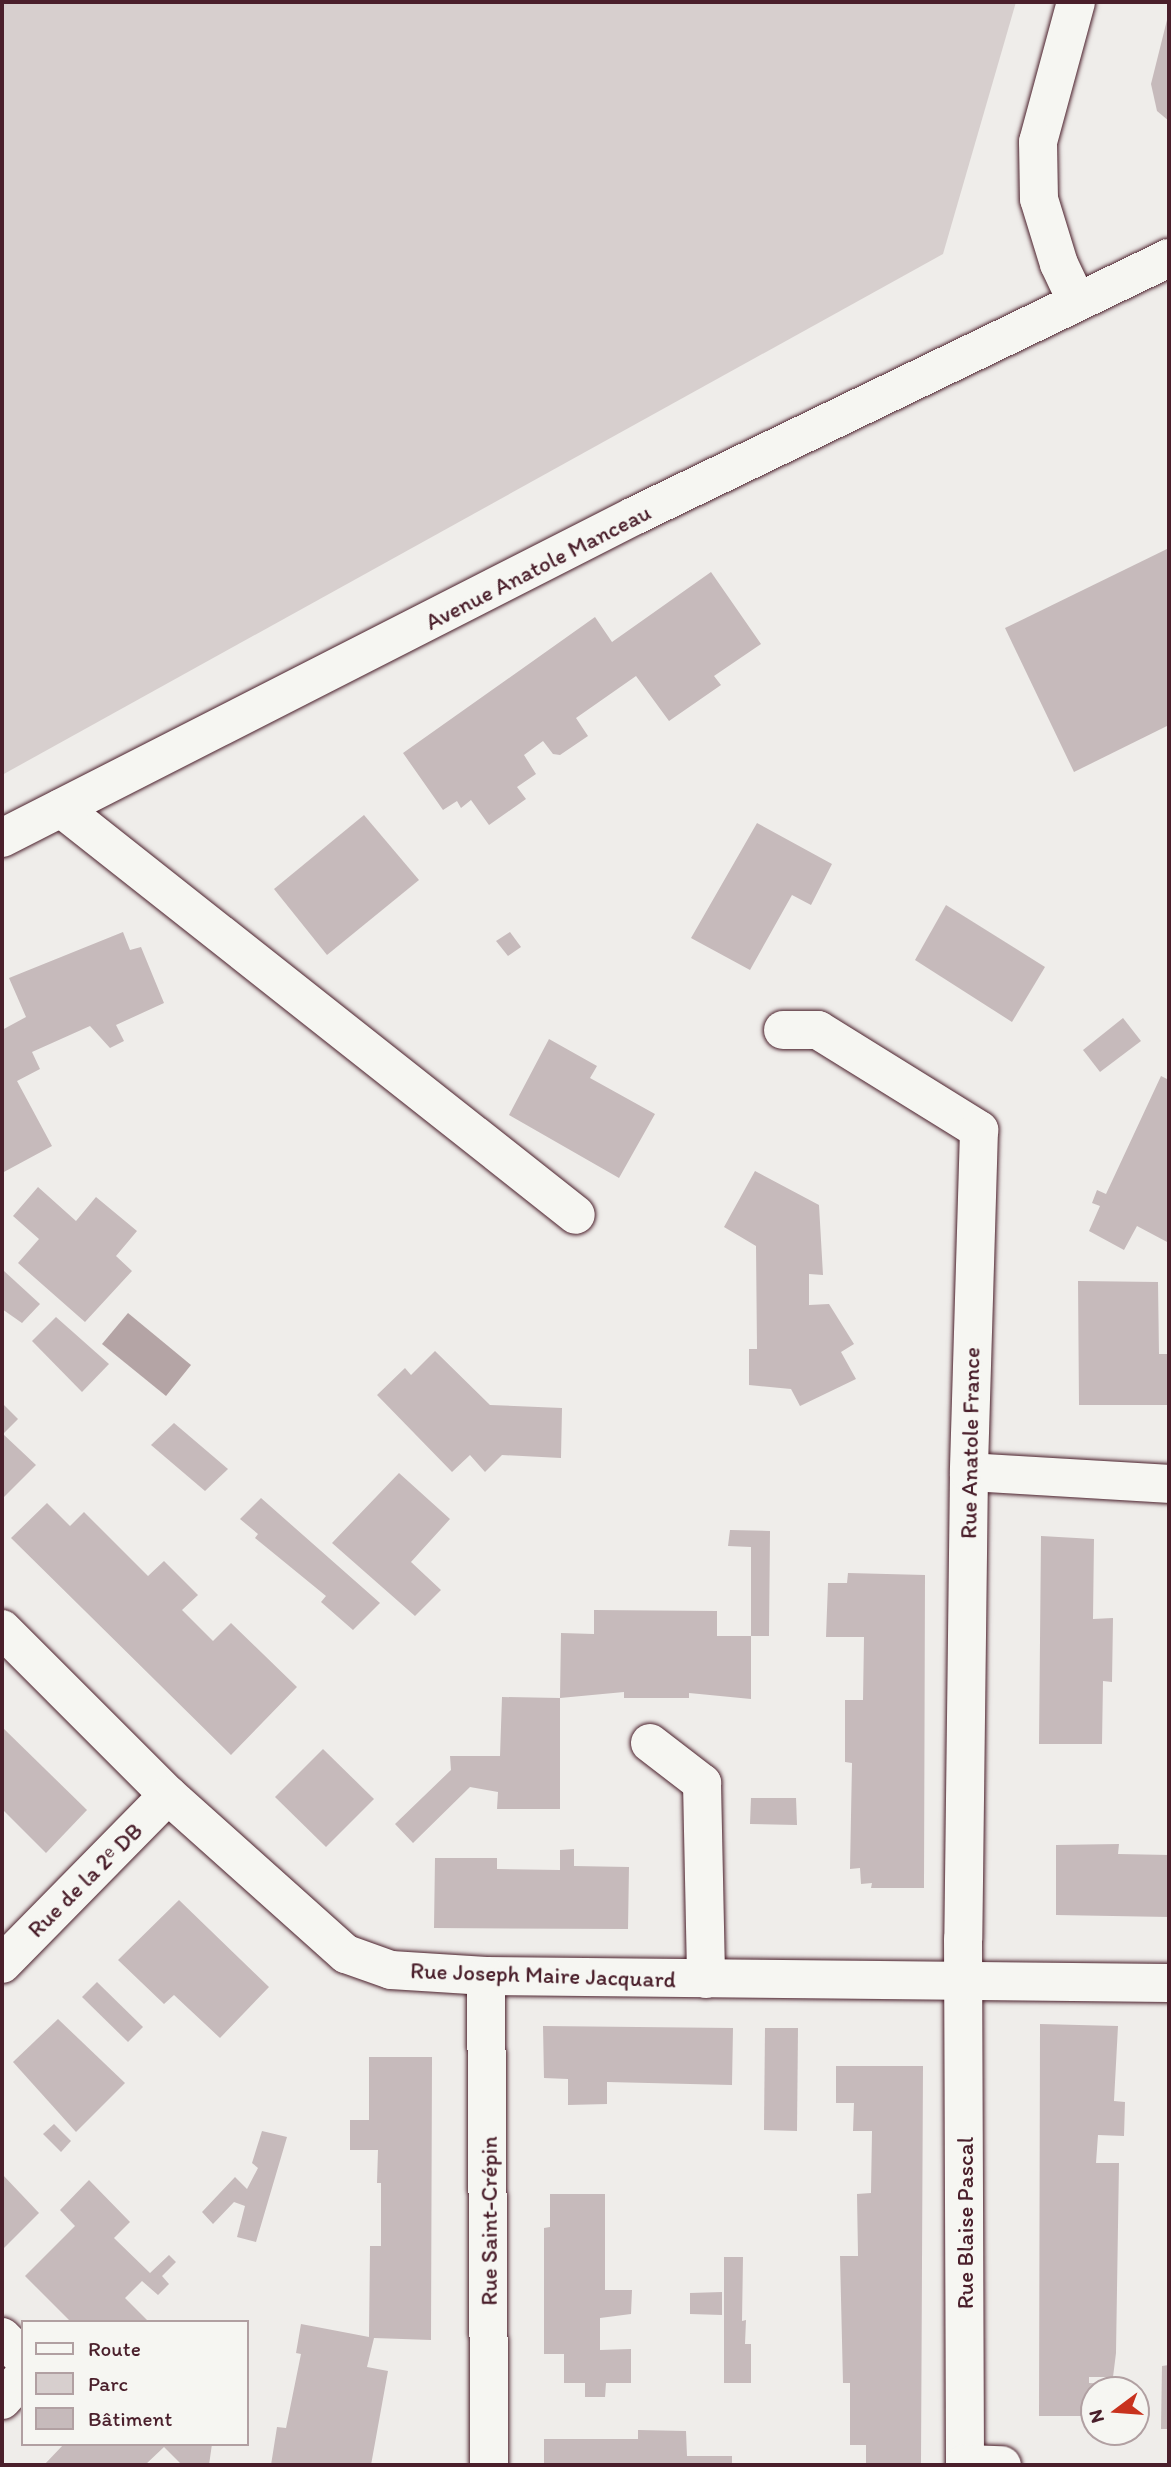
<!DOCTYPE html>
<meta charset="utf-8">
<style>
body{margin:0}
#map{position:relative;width:1171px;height:2467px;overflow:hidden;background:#efedea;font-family:Itim,sans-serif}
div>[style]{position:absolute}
.green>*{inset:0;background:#d7cfce}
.water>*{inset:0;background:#b4a4a5}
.building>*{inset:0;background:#c6babb}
.roads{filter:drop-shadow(0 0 2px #4a1f2b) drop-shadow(0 0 2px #4a1f2b)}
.minor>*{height:38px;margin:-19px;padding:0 19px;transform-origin:19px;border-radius:19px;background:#f6f6f2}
.major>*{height:38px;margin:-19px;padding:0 19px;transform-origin:19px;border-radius:19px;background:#f6f6f2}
span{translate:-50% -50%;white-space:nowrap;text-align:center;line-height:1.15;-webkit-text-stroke:5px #f6f6f2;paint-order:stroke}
.street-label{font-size:23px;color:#4a1f2b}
.frame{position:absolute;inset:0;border:4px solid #4a1f2b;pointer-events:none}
.legend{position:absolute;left:21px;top:2320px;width:228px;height:126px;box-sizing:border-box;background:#f6f6f2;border:2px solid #b1a0a2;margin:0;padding:9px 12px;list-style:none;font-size:21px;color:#4a1f2b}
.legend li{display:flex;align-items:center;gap:14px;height:35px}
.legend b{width:35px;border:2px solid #b1a0a2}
.north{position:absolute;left:1080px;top:2376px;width:70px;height:70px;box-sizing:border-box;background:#f6f6f2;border:2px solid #b1a0a2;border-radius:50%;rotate:254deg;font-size:19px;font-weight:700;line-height:28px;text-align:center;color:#4a1f2b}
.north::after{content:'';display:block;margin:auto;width:24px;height:32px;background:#c8321e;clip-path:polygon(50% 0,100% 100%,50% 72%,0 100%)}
</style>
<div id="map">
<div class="green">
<i style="clip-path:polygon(2px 2px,1016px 2px,943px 254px,2px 775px)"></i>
</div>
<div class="water">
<i style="clip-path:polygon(128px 1313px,191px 1365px,166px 1396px,102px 1344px)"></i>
</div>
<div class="building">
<i style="clip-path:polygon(1169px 12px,1169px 121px,1157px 111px,1151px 84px)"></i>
<i style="clip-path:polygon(1169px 548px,1169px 725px,1074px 772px,1005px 628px)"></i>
<i style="clip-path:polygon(711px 572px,761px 644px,714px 676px,721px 685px,669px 721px,636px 676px,576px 718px,588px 736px,560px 755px,553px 754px,543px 741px,524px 755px,536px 774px,517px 787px,526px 799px,489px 825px,471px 800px,461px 808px,457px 801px,443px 810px,403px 753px,595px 617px,612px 642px)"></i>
<i style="clip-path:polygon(364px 815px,419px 880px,327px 955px,274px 889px)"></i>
<i style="clip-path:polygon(757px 823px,832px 864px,811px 905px,792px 895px,750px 970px,691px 938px)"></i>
<i style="clip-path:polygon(946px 905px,1045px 967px,1012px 1022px,915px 960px)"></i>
<i style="clip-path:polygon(123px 932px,130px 950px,141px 947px,164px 1003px,116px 1025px,124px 1041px,110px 1048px,90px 1026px,32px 1052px,40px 1069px,17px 1081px,52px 1146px,2px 1173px,2px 1030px,26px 1017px,9px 978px)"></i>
<i style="clip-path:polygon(510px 932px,521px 947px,508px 956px,496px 941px)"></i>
<i style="clip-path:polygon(1123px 1018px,1141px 1041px,1100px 1072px,1083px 1050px)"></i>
<i style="clip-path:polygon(549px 1039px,597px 1066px,590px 1078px,655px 1114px,619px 1178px,509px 1115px)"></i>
<i style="clip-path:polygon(1161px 1076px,1169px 1080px,1169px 1243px,1137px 1226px,1124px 1250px,1089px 1231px,1100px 1206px,1092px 1203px,1097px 1190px,1106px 1194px)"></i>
<i style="clip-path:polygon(755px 1171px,819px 1205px,823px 1275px,809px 1274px,809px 1305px,829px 1304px,854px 1344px,841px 1352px,856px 1379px,800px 1406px,791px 1389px,749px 1385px,749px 1349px,757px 1349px,756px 1246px,724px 1227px)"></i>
<i style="clip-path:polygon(38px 1187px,76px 1221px,96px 1197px,137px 1231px,116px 1256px,132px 1271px,85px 1322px,18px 1263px,39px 1239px,13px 1216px)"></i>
<i style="clip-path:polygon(4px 1271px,40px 1304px,22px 1323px,2px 1309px)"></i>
<i style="clip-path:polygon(1078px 1281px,1158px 1282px,1159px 1354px,1169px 1354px,1169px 1405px,1079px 1405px)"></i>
<i style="clip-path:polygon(56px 1317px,109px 1364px,82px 1392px,32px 1341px)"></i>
<i style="clip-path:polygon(435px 1351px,490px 1405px,562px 1408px,561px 1458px,502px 1455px,485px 1472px,470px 1455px,452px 1472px,377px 1395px,405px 1368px,411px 1375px)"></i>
<i style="clip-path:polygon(2px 1403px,18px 1419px,3px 1434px,36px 1465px,2px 1499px)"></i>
<i style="clip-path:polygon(174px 1423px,228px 1469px,205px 1491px,151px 1445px)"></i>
<i style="clip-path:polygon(399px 1473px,450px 1519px,411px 1562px,441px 1590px,415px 1616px,332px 1543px)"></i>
<i style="clip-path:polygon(261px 1498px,380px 1603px,353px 1630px,321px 1602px,326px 1596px,255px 1538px,258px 1534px,240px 1519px)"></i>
<i style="clip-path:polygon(47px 1503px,70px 1526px,84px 1512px,148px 1576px,164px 1561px,198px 1595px,182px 1610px,213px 1641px,231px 1623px,297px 1687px,231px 1755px,11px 1538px)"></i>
<i style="clip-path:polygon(730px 1530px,770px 1531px,769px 1636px,751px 1636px,751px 1547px,728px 1546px)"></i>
<i style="clip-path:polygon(1041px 1536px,1094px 1539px,1093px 1619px,1113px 1618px,1112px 1682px,1103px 1681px,1102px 1744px,1039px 1744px)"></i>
<i style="clip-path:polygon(848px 1573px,925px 1575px,924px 1888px,871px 1888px,872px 1883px,861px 1884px,860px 1868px,850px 1869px,852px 1763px,845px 1762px,845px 1700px,863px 1700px,864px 1637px,826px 1637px,828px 1583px,847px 1583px)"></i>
<i style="clip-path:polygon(594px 1610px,717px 1611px,717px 1636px,751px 1636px,751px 1699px,689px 1693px,689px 1698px,624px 1698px,624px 1692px,560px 1698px,561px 1633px,594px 1634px)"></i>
<i style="clip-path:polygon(502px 1697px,560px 1698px,560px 1809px,497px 1809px,498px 1792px,470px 1787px,413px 1843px,395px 1824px,451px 1770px,450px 1756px,500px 1756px)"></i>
<i style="clip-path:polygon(2px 1727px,87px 1810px,46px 1853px,2px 1809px)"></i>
<i style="clip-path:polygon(323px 1749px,374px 1799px,326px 1847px,275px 1797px)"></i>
<i style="clip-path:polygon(751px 1798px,796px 1798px,797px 1825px,750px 1824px)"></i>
<i style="clip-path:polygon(1119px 1844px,1118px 1854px,1169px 1855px,1169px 1917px,1056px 1915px,1056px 1845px)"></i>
<i style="clip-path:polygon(574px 1849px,574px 1866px,629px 1867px,628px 1929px,434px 1928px,435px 1858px,497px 1858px,497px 1869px,560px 1870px,560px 1850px)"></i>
<i style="clip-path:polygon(179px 1900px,269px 1987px,220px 2038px,174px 1995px,164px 2004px,118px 1960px)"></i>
<i style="clip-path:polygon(97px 1982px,143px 2027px,128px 2042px,82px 1997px)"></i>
<i style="clip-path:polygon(58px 2019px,125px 2083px,76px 2132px,13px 2062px)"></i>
<i style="clip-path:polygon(1040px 2024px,1118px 2026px,1114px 2101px,1125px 2102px,1124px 2136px,1098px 2135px,1096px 2163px,1119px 2163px,1116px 2353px,1113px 2377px,1089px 2377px,1089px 2383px,1112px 2384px,1112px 2390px,1094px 2390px,1094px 2416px,1039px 2416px)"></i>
<i style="clip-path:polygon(543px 2026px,733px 2028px,732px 2085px,607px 2082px,607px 2104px,568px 2105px,568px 2079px,544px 2078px)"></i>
<i style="clip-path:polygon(765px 2028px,798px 2028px,797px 2131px,764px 2130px)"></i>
<i style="clip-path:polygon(369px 2057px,432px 2057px,431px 2340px,374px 2338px,367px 2367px,388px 2371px,371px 2465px,271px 2465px,277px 2427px,286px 2428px,301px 2354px,296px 2353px,301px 2324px,369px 2337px,370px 2246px,381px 2246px,381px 2183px,377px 2183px,378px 2150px,350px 2150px,350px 2120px,369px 2120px)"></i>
<i style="clip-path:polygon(836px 2066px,923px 2066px,921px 2465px,866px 2465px,866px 2445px,850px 2445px,850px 2383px,843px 2383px,840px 2256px,858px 2256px,857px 2194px,871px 2193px,872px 2131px,853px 2131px,854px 2103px,836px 2103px)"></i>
<i style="clip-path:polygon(54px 2124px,71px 2141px,61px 2152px,43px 2134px)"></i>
<i style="clip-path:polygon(262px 2131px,287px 2137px,256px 2242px,237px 2237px,245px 2206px,234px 2202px,213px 2224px,202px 2212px,235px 2177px,247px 2189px,258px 2168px,252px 2163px)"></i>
<i style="clip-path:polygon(2px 2174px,39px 2213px,2px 2250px)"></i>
<i style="clip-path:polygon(89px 2180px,130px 2222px,114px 2238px,150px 2273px,169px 2255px,176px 2262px,162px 2276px,169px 2284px,158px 2295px,142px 2281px,125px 2298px,149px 2322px,71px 2322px,25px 2276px,75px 2226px,60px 2210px)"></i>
<i style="clip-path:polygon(550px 2194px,605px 2194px,605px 2290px,632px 2290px,631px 2314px,600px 2318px,600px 2350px,631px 2349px,631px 2383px,606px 2383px,605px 2397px,585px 2397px,585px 2383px,564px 2383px,564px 2354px,544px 2354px,544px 2228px,550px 2227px)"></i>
<i style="clip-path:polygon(724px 2257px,743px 2257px,742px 2321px,746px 2320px,745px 2344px,751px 2344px,751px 2383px,724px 2383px)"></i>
<i style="clip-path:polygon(722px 2292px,722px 2315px,690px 2314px,690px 2293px)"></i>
<i style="clip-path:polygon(1169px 2365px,1169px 2429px,1161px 2429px,1162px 2366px)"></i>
<i style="clip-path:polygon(638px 2430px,686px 2431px,687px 2456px,732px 2456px,732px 2465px,544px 2465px,544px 2439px,638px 2439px)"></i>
<i style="clip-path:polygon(64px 2444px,212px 2444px,209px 2465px,182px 2465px,164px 2447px,145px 2465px,44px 2465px)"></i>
</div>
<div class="roads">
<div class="minor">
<i style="left:1076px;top:2px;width:145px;rotate:105.2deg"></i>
<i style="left:1038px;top:142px;width:57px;rotate:89deg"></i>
<i style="left:1039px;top:199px;width:68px;rotate:72.9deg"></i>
<i style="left:1059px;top:264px;width:42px;rotate:64.7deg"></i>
<i style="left:61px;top:808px;width:656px;rotate:38.32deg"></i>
<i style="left:783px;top:1030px;width:35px"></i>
<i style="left:818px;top:1030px;width:190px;rotate:31.8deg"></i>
<i style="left:979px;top:1130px;width:342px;rotate:91.7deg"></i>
<i style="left:969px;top:1472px;width:467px;rotate:90.7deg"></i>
<i style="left:963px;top:1939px;width:526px;rotate:89.78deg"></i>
<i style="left:969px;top:1472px;width:200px;rotate:3.4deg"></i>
<i style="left:2px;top:1629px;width:235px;rotate:45deg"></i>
<i style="left:168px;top:1795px;width:239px;rotate:41.8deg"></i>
<i style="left:346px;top:1954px;width:48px;rotate:19.6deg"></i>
<i style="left:391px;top:1970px;width:95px;rotate:3.6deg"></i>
<i style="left:486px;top:1976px;width:683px;rotate:0.59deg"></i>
<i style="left:650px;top:1743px;width:66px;rotate:37.6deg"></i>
<i style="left:702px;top:1783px;width:196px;rotate:88.8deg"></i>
<i style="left:2px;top:1964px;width:237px;rotate:-45.5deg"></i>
<i style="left:486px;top:1976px;width:489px;rotate:89.6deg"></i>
<i style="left:2px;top:2337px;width:30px;rotate:45deg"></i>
<i style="left:2px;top:2400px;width:31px;rotate:-48deg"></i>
<i style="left:965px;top:2464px;width:37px;rotate:2deg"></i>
</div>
<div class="major">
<i style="left:2px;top:838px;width:709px;rotate:-27deg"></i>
<i style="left:634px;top:516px;width:594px;rotate:-25.75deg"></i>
</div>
</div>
<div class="street-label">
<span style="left:538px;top:567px;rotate:-27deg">Avenue Anatole Manceau</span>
<span style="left:970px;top:1443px;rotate:-89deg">Rue Anatole France</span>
<span style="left:85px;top:1880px;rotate:-45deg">Rue de la 2ᵉ DB</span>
<span style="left:543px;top:1975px;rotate:2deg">Rue Joseph Maire Jacquard</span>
<span style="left:489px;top:2221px;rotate:-90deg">Rue Saint-Crépin</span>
<span style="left:965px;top:2223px;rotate:-90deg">Rue Blaise Pascal</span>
</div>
<div class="frame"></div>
<ul class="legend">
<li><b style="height:9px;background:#f6f6f2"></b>Route</li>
<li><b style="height:19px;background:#d7cfce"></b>Parc</li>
<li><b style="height:19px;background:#c6babb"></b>Bâtiment</li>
</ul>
<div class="north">N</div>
</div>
